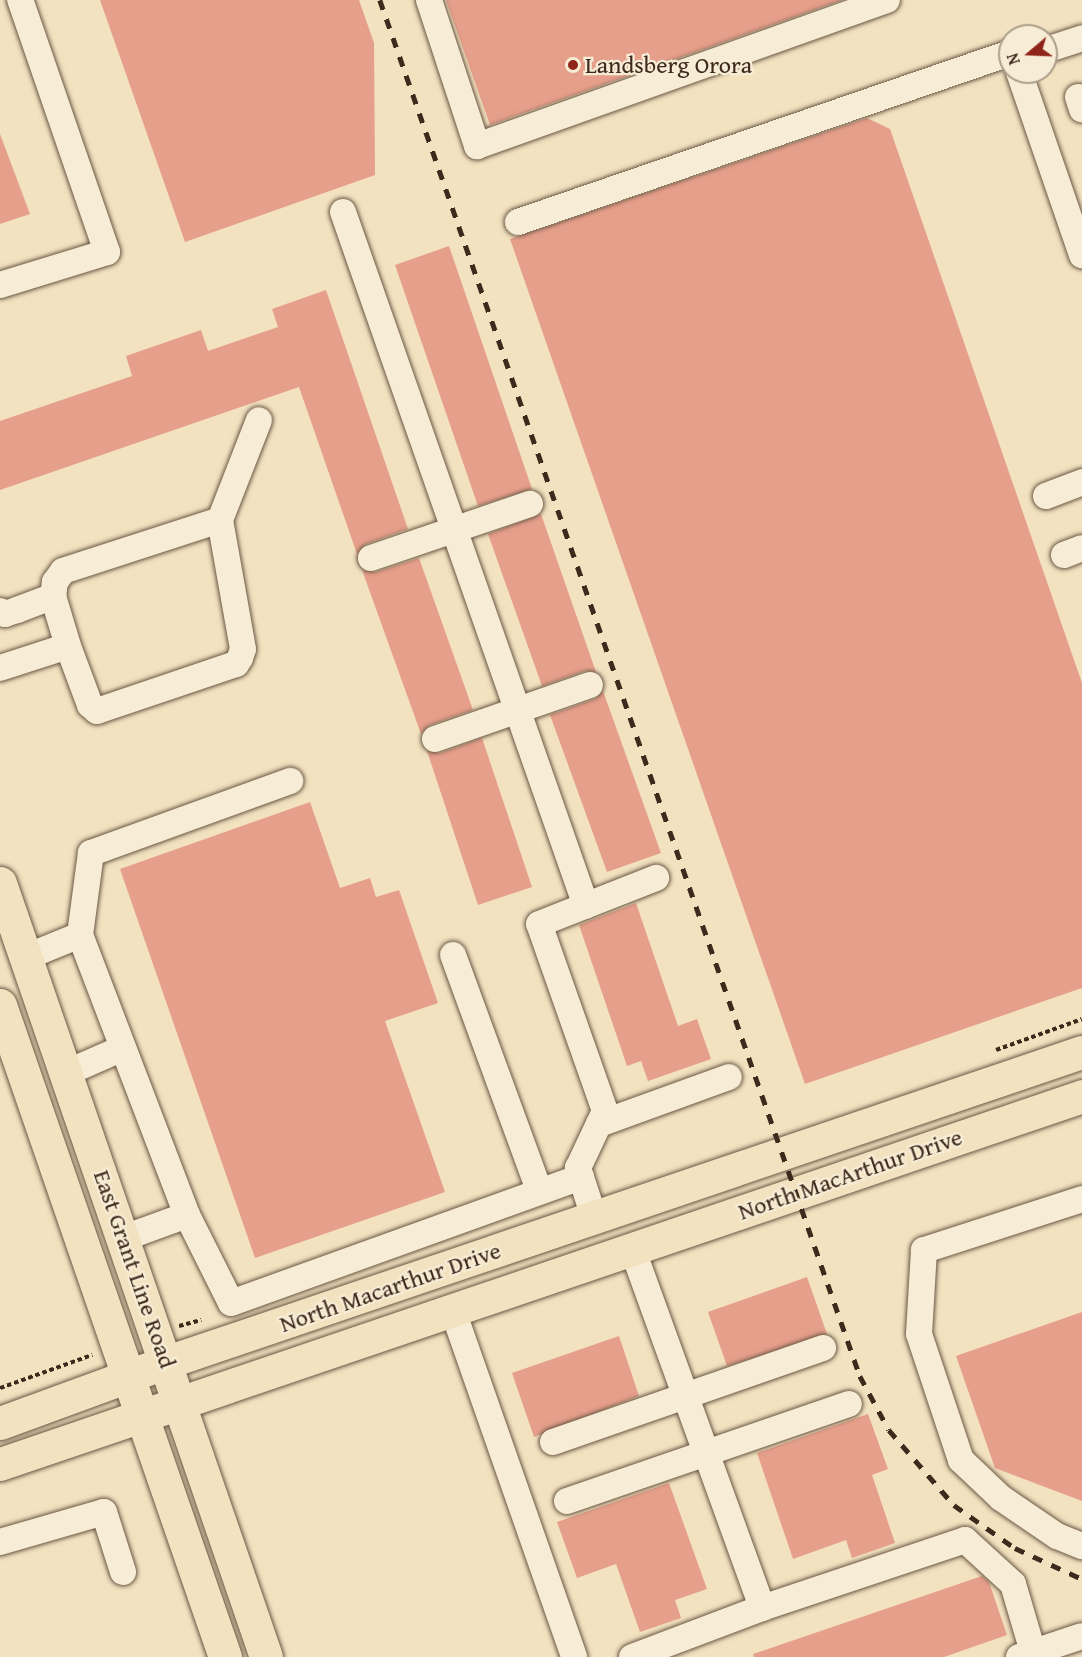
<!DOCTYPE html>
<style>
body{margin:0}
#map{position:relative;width:1082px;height:1657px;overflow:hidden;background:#f2e2bf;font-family:"Gentium Book Plus",serif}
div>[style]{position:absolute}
.building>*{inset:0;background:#e69f8a}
.path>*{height:4px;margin-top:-2px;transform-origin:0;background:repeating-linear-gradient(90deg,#3e291c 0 4.5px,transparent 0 7.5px)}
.roads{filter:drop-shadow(0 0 2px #6b5745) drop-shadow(0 0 2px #6b5745)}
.minor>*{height:26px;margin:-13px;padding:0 13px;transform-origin:13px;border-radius:13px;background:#f7ecd5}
.major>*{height:33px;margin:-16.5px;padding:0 16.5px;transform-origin:16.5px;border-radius:16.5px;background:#f2e2bf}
.rail>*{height:4.5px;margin-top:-2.25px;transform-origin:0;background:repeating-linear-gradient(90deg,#3e291c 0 10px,transparent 0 20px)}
.dots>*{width:16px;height:16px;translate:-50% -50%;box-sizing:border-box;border:3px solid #f7ecd5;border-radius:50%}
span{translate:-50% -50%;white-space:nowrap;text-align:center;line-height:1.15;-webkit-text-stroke:4.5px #f7ecd5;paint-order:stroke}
.poi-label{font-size:24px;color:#3e291c}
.left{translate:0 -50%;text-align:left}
.street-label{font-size:24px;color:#3e291c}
.north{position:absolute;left:998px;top:24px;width:60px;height:60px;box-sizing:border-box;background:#f7ecd5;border:2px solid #ad9e8b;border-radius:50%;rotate:251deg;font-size:16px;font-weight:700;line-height:24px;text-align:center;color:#3e291c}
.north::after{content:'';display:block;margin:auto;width:21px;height:27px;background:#8f2418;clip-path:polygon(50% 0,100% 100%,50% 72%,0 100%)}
</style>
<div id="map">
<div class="building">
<i style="clip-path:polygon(100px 0,359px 0,374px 43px,375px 175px,185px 242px)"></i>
<i style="clip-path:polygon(446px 0,842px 0,490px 125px)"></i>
<i style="clip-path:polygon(867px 118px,890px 129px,1082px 683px,1082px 988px,805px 1084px,510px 239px)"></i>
<i style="clip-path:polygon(0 134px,30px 214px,0 224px)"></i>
<i style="clip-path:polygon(449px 246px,532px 489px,478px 506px,395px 265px)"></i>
<i style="clip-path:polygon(326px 290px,408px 529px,366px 544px,357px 554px,299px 387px,0 490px,0 421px,132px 376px,126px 356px,201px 330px,208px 351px,278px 327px,272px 309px)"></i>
<i style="clip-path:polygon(541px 514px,596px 672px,585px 671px,542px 686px,488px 534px)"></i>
<i style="clip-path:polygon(419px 558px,473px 710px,430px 725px,421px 734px,362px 570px,376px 572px)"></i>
<i style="clip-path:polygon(603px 691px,661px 853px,607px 872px,550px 715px,595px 699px)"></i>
<i style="clip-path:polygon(482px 738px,532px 887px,478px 905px,427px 751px,440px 753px)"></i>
<i style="clip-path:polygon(310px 802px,340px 888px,370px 878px,376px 897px,399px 890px,438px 1003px,385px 1021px,445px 1192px,255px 1258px,120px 869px)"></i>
<i style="clip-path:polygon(636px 903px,678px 1026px,697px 1019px,711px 1059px,648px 1081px,641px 1061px,627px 1066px,579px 925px)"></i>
<i style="clip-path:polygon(807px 1277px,827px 1334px,727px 1366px,708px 1312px)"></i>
<i style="clip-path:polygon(1082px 1312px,1082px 1501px,995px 1468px,956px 1356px)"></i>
<i style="clip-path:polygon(619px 1336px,639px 1396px,534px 1437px,512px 1373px)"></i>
<i style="clip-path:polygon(868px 1414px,888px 1469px,872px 1475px,895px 1543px,852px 1558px,846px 1540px,793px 1559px,757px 1453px)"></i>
<i style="clip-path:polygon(669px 1483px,707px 1589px,675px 1600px,681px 1618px,640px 1632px,616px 1564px,577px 1578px,557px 1522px)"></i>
<i style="clip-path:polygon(982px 1576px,989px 1582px,1007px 1635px,944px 1657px,754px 1657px,753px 1654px)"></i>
</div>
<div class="path">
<i style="left:996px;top:1050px;width:91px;rotate:-19.8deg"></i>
<i style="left:179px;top:1326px;width:23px;rotate:-15deg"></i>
<i style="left:0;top:1388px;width:98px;rotate:-19.7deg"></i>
</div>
<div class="roads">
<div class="minor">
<i style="left:429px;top:0;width:154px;rotate:71.8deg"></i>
<i style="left:477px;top:146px;width:435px;rotate:-19.6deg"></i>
<i style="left:1046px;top:50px;width:38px;rotate:-18deg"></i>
<i style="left:1019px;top:72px;width:194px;rotate:71deg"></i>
<i style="left:1078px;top:97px;width:13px;rotate:72deg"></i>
<i style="left:343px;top:212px;width:735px;rotate:70.7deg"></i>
<i style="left:518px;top:222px;width:520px;rotate:-18.96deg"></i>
<i style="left:0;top:285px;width:112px;rotate:-17.1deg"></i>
<i style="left:107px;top:252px;width:267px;rotate:-109deg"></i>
<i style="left:1046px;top:496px;width:39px;rotate:-21deg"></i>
<i style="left:220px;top:520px;width:165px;rotate:162deg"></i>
<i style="left:63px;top:571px;width:14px;rotate:126deg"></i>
<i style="left:55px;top:582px;width:14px;rotate:98deg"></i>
<i style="left:53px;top:596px;width:52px;rotate:73.3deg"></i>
<i style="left:68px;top:646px;width:63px;rotate:69.6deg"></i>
<i style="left:90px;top:705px;width:9px;rotate:41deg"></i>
<i style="left:97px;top:711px;width:147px;rotate:-18.7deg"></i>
<i style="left:236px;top:664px;width:7px;rotate:-56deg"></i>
<i style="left:240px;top:658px;width:9px;rotate:-72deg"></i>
<i style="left:243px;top:649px;width:131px;rotate:-100.1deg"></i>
<i style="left:220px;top:520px;width:107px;rotate:-68.7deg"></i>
<i style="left:1064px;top:555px;width:19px;rotate:-21deg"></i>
<i style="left:371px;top:558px;width:168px;rotate:-18.8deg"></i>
<i style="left:0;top:611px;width:6px;rotate:31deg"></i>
<i style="left:5px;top:614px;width:13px;rotate:-18deg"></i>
<i style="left:17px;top:610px;width:39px;rotate:-21deg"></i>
<i style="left:0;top:668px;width:71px;rotate:-17.9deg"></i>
<i style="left:435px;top:739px;width:164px;rotate:-19.2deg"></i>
<i style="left:453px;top:955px;width:250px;rotate:69.9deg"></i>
<i style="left:26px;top:957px;width:58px;rotate:-22.2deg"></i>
<i style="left:66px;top:1073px;width:62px;rotate:-23.7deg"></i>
<i style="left:599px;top:1124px;width:138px;rotate:-19.9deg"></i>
<i style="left:1082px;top:1199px;width:166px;rotate:162.1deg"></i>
<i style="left:924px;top:1250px;width:84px;rotate:93.4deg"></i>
<i style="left:919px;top:1334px;width:133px;rotate:71.6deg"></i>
<i style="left:961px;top:1460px;width:55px;rotate:43.5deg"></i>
<i style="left:1001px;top:1498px;width:68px;rotate:34.2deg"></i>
<i style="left:1057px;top:1536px;width:27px;rotate:22deg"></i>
<i style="left:187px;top:1215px;width:98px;rotate:63.4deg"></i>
<i style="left:231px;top:1303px;width:372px;rotate:-19.8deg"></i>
<i style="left:594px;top:1217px;width:52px;rotate:-108.1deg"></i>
<i style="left:578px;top:1168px;width:63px;rotate:-64.7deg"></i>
<i style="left:605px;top:1111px;width:198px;rotate:-109.4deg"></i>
<i style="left:539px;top:924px;width:126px;rotate:-21.5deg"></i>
<i style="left:124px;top:1238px;width:67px;rotate:-20.1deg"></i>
<i style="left:187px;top:1215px;width:300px;rotate:-110.9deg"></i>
<i style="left:80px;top:935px;width:83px;rotate:-82.4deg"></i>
<i style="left:91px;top:853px;width:212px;rotate:-19.9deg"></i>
<i style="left:632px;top:1248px;width:383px;rotate:70.1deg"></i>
<i style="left:762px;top:1608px;width:139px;rotate:159.3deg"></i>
<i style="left:452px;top:1308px;width:370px;rotate:70.7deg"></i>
<i style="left:553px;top:1442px;width:286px;rotate:-19.2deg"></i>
<i style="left:567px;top:1501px;width:298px;rotate:-19deg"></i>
<i style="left:0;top:1542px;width:108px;rotate:-16.1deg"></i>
<i style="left:104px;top:1512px;width:63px;rotate:72.4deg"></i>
<i style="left:762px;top:1608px;width:214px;rotate:-18.5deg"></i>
<i style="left:965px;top:1540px;width:65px;rotate:42.5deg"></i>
<i style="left:1013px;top:1584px;width:71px;rotate:73.6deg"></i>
<i style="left:1019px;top:1657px;width:66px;rotate:-18.4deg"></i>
</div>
<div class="major">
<i style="left:0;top:883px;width:818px;rotate:71.03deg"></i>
<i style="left:0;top:1005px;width:690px;rotate:70.96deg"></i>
<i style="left:0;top:1423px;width:178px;rotate:-20.1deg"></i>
<i style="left:167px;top:1362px;width:966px;rotate:-18.72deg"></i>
<i style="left:0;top:1464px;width:1143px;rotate:-18.78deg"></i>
</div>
</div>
<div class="rail">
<i style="left:380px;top:0;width:1457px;rotate:70.77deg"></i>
<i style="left:860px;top:1376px;width:61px;rotate:61.8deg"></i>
<i style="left:889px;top:1430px;width:99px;rotate:49.1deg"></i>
<i style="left:954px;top:1505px;width:75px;rotate:35.2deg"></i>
<i style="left:1015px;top:1548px;width:74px;rotate:24.8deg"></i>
</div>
<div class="dots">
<i style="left:573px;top:65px;background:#8f2418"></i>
</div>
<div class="poi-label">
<span class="left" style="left:585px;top:65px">Landsberg Orora</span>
</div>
<div class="street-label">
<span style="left:850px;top:1174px;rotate:-19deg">North MacArthur Drive</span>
<span style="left:135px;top:1269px;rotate:71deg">East Grant Line Road</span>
<span style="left:390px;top:1287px;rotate:-19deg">North Macarthur Drive</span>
</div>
<div class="north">N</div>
</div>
